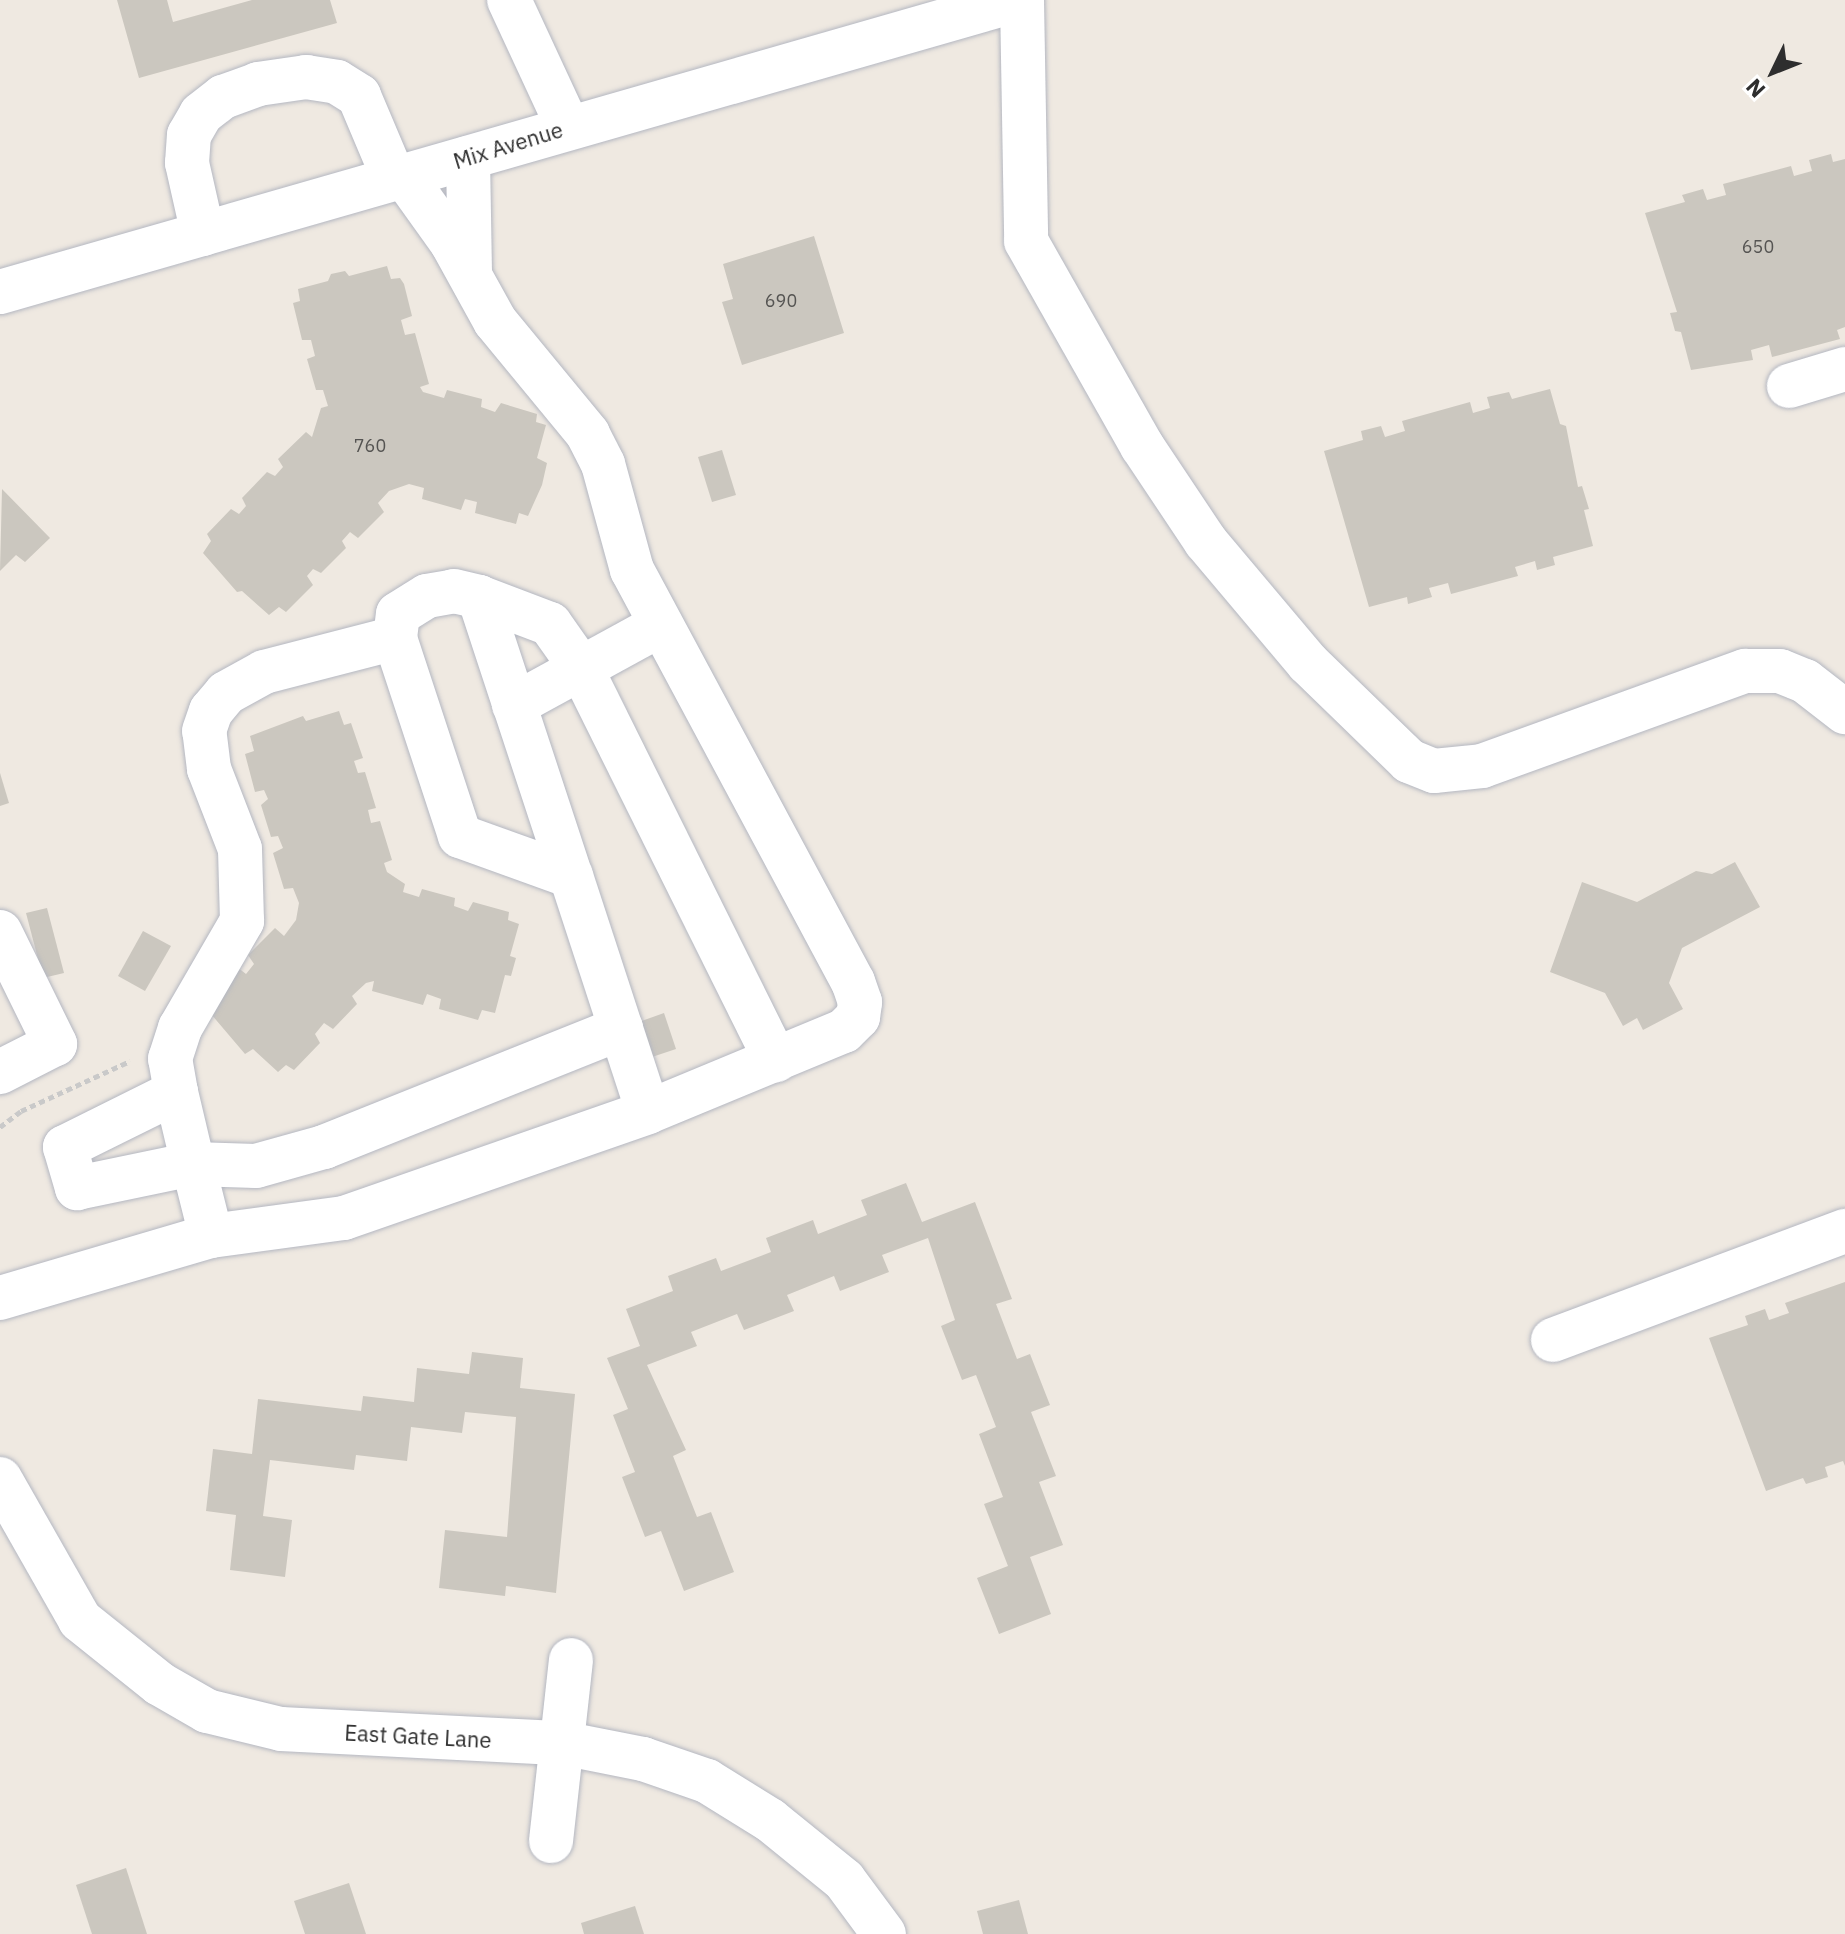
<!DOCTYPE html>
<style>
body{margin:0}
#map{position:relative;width:1845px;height:1934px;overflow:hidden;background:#efe9e1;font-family:"IBM Plex Sans",sans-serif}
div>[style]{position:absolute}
.building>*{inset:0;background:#cbc7bf}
.path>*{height:5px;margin-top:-2.5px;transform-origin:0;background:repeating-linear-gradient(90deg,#c9c9c9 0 6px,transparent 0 10px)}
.roads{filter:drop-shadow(0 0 2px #b4b7c1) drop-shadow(0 0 2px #b4b7c1)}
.minor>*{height:44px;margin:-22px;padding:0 22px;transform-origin:22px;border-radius:22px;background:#fff}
span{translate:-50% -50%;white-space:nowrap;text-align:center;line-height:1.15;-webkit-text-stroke:8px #fff;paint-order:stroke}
.number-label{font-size:18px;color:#555452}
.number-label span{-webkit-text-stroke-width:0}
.street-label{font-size:22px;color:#2e2e2e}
.north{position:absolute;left:1733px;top:32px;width:80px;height:80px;-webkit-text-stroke:6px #fff;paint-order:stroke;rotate:227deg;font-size:22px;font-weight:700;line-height:32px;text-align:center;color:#2e2e2e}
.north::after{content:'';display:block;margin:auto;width:28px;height:36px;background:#2e2e2e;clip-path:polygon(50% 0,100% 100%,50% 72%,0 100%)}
</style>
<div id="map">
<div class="building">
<i style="clip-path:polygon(117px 0,167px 0,173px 22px,252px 0,330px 0,337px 23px,139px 78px)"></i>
<i style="clip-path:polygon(1831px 154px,1833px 162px,1845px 159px,1845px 327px,1837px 330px,1840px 339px,1772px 357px,1769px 345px,1751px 350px,1753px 360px,1691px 370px,1681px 332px,1675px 331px,1670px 313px,1677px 312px,1645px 213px,1685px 202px,1682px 195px,1703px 189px,1707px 200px,1726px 195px,1723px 184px,1791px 166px,1794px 176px,1812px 171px,1809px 160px)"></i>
<i style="clip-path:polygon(814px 236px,844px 333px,742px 365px,722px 302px,733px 299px,723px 264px)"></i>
<i style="clip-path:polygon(387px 266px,391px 279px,400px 278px,404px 284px,412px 316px,401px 320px,405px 335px,415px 333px,429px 384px,420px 387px,423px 392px,444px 398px,447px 390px,482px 399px,481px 407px,495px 412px,501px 403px,537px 414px,536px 422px,546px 425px,537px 458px,547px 463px,542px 485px,528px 516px,519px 513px,516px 524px,475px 513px,477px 502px,465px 499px,461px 510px,422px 499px,424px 488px,409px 484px,389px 491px,378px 503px,384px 512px,358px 538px,350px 532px,342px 541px,346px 548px,321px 573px,313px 569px,307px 576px,313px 585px,286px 612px,279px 607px,269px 615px,242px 591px,237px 592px,203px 553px,211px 541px,207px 534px,231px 509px,239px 514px,246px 506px,242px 498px,267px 472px,275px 476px,283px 467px,278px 459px,306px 432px,312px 437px,321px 408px,328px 406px,323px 390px,316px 390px,307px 359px,315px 356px,311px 340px,302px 340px,293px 303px,300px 301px,298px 289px,328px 281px,331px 274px,345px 271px,349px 276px)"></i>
<i style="clip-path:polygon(1550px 389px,1560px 424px,1566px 426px,1578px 487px,1582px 486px,1589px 509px,1584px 510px,1593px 546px,1553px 557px,1555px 565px,1537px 570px,1535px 561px,1515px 567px,1518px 576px,1451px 594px,1448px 583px,1429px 588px,1432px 597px,1408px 604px,1407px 597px,1369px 607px,1324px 451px,1363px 440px,1361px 431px,1381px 426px,1385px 437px,1405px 431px,1402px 421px,1470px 402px,1473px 413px,1490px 408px,1487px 397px,1509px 392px,1512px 399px)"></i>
<i style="clip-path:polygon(722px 450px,736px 495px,712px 502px,698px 457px)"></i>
<i style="clip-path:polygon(2px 489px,50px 538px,25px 562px,16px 555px,0 571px)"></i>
<i style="clip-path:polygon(339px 711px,344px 725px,351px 723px,363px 758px,354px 761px,358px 773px,365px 772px,376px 808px,368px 810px,371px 823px,380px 821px,392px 860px,384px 863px,387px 872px,405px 884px,403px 892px,419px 897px,422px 889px,455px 898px,454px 906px,468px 911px,473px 902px,509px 912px,508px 920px,519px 924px,510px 956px,516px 958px,511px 976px,505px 975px,495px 1013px,482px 1010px,478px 1020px,439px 1009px,441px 999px,427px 994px,423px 1005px,372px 991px,374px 981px,366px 983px,352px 996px,357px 1004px,333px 1029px,324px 1023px,315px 1034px,320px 1043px,294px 1070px,286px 1065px,278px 1072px,253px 1049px,245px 1054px,211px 1014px,237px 967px,246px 974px,254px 964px,248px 955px,275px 928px,284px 936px,296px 920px,299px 903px,293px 888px,284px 889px,273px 853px,283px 848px,278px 836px,271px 837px,261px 805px,268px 799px,264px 790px,255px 792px,245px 754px,254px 751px,250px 736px,303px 716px,306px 721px)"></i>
<i style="clip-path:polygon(0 773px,9px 803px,0 806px)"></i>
<i style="clip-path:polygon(1735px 862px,1760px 907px,1682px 948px,1669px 983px,1683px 1009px,1643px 1030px,1637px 1018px,1623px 1026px,1605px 993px,1550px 972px,1582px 882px,1637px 902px,1696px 871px,1712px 874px)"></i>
<i style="clip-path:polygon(47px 908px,64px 973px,43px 978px,26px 913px)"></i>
<i style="clip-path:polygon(143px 931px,171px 946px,145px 991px,118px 976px)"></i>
<i style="clip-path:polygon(664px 1013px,676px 1049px,649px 1058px,636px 1023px)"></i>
<i style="clip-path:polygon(906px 1183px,922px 1222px,975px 1202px,1012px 1299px,996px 1304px,1017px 1359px,1030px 1354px,1050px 1405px,1031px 1412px,1056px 1476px,1039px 1482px,1063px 1545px,1030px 1557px,1051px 1614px,999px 1634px,977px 1578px,1008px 1566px,984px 1504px,1003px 1497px,979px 1434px,996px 1427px,976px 1375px,962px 1380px,941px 1326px,955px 1320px,928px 1238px,882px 1255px,889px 1272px,840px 1291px,834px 1276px,787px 1295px,794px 1311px,744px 1330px,737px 1314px,691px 1332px,697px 1346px,647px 1365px,686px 1450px,673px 1456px,697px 1517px,711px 1512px,734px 1572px,684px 1591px,661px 1531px,645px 1537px,622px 1477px,635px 1472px,613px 1415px,628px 1409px,607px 1358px,640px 1346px,626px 1309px,673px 1291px,668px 1276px,716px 1258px,721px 1271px,771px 1252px,766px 1238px,813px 1220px,818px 1234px,867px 1215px,861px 1200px)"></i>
<i style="clip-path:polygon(1845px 1282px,1845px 1466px,1843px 1461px,1825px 1467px,1828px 1477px,1806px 1484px,1803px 1478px,1766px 1491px,1709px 1338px,1748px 1325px,1745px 1316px,1765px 1309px,1769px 1320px,1789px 1313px,1785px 1303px)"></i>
<i style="clip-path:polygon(472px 1352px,523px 1358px,520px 1388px,575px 1394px,556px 1593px,506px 1586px,505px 1596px,439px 1588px,445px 1530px,507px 1537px,516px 1417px,465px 1412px,462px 1433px,411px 1427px,407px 1461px,356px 1455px,354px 1470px,270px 1460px,263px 1516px,292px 1520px,285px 1577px,230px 1570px,236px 1515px,206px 1511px,213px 1449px,252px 1454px,258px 1399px,361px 1411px,363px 1396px,414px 1402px,417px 1368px,469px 1374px)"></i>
<i style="clip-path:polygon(126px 1868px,147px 1934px,92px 1934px,76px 1885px)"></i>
<i style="clip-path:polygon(349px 1883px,366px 1934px,305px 1934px,294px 1901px)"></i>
<i style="clip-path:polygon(1019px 1900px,1028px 1934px,983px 1934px,977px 1911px)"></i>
<i style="clip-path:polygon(635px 1906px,644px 1934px,584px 1934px,581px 1923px)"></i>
</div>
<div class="path">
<i style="left:0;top:1127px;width:26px;rotate:-37deg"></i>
<i style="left:21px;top:1111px;width:120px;rotate:-24.6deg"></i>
</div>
<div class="roads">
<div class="minor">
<i style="left:509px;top:0;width:140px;rotate:65.1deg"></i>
<i style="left:1022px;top:0;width:241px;rotate:89deg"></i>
<i style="left:1026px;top:241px;width:236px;rotate:60.5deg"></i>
<i style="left:1142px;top:446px;width:115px;rotate:56.3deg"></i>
<i style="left:1206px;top:542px;width:158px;rotate:49.9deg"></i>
<i style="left:1308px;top:663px;width:141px;rotate:44.1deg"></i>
<i style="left:1409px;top:761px;width:27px;rotate:22deg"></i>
<i style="left:1434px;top:771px;width:48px;rotate:-5.9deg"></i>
<i style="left:1482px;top:766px;width:280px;rotate:-19.9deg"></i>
<i style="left:1745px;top:671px;width:35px"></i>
<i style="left:1780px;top:671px;width:27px;rotate:22deg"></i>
<i style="left:1805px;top:681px;width:51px;rotate:37.8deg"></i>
<i style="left:468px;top:158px;width:113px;rotate:89deg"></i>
<i style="left:203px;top:234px;width:73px;rotate:-102.7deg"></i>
<i style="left:187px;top:163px;width:28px;rotate:-86deg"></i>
<i style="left:189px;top:135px;width:24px;rotate:-60deg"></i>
<i style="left:201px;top:114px;width:28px;rotate:-38deg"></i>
<i style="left:223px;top:97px;width:37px;rotate:-20deg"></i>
<i style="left:258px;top:84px;width:49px;rotate:-8.3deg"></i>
<i style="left:306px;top:77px;width:31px;rotate:9deg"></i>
<i style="left:337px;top:82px;width:26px;rotate:32deg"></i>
<i style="left:359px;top:96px;width:90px;rotate:67.1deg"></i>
<i style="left:0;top:292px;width:1058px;rotate:-16.02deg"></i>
<i style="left:1789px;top:386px;width:59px;rotate:-16.9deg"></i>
<i style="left:479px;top:597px;width:76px;rotate:20.8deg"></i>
<i style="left:550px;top:624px;width:54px;rotate:54.8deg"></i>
<i style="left:581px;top:668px;width:438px;rotate:63.6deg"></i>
<i style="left:514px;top:705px;width:166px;rotate:-28.7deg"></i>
<i style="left:571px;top:876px;width:118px;rotate:-160.2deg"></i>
<i style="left:460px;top:836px;width:208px;rotate:-108.2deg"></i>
<i style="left:395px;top:638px;width:24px;rotate:-83deg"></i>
<i style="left:398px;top:614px;width:34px;rotate:-32deg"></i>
<i style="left:427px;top:596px;width:27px;rotate:-10deg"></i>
<i style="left:454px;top:591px;width:26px;rotate:13deg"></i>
<i style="left:479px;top:597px;width:294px;rotate:71.8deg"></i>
<i style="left:571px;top:876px;width:248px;rotate:71.9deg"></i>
<i style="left:0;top:932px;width:125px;rotate:63.8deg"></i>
<i style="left:55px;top:1044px;width:62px;rotate:153deg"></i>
<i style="left:176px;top:1092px;width:34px;rotate:-100deg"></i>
<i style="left:170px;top:1059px;width:33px;rotate:-72deg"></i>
<i style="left:180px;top:1028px;width:124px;rotate:-59.9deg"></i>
<i style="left:242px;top:921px;width:72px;rotate:-91.6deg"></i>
<i style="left:240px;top:849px;width:86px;rotate:-111.2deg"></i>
<i style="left:209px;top:769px;width:38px;rotate:-97deg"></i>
<i style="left:204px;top:731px;width:21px;rotate:-71deg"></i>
<i style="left:211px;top:711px;width:23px;rotate:-50deg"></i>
<i style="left:226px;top:693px;width:43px;rotate:-28.9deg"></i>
<i style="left:264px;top:672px;width:135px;rotate:-14.5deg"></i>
<i style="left:211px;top:1236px;width:74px;rotate:-104deg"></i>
<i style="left:193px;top:1164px;width:74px;rotate:-103.3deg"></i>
<i style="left:176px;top:1092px;width:124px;rotate:153.6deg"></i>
<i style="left:65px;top:1147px;width:43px;rotate:73.7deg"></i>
<i style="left:77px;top:1188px;width:118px;rotate:-11.7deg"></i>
<i style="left:193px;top:1164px;width:63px;rotate:1.8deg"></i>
<i style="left:256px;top:1166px;width:71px;rotate:-15.6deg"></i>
<i style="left:324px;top:1147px;width:320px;rotate:-21.8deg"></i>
<i style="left:0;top:1298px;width:220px;rotate:-16.4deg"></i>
<i style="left:211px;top:1236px;width:134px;rotate:-7.7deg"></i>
<i style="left:344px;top:1218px;width:322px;rotate:-19.2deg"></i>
<i style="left:648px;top:1112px;width:212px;rotate:-22.5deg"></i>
<i style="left:844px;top:1031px;width:20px;rotate:-45deg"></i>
<i style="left:858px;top:1017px;width:15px;rotate:-82deg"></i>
<i style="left:860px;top:1002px;width:21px;rotate:-109deg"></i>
<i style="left:853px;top:982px;width:468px;rotate:-118.2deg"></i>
<i style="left:632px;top:570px;width:110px;rotate:-105.3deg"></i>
<i style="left:603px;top:464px;width:34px;rotate:-117deg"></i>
<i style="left:588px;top:434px;width:146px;rotate:-129.5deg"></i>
<i style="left:495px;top:321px;width:89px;rotate:-118.9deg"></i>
<i style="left:452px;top:243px;width:82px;rotate:-125.6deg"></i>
<i style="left:1553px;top:1340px;width:312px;rotate:-20.5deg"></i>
<i style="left:0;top:1479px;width:162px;rotate:60.4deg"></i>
<i style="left:80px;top:1620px;width:102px;rotate:38.7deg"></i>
<i style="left:160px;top:1684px;width:54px;rotate:29.9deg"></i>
<i style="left:207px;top:1711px;width:76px;rotate:13.7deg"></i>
<i style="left:281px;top:1729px;width:281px;rotate:2.9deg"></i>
<i style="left:562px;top:1743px;width:83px;rotate:11.2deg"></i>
<i style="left:643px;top:1759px;width:68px;rotate:19deg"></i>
<i style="left:707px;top:1781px;width:74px;rotate:31.8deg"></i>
<i style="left:770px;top:1820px;width:95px;rotate:39deg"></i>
<i style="left:844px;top:1880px;width:67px;rotate:53.5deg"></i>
<i style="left:551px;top:1841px;width:182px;rotate:-83.7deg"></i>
</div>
</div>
<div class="number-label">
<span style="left:1758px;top:247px">650</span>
<span style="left:781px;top:301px">690</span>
<span style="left:370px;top:446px">760</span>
</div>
<div class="street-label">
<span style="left:508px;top:145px;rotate:-17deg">Mix Avenue</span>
<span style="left:418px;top:1736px;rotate:3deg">East Gate Lane</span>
</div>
<div class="north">N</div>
</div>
